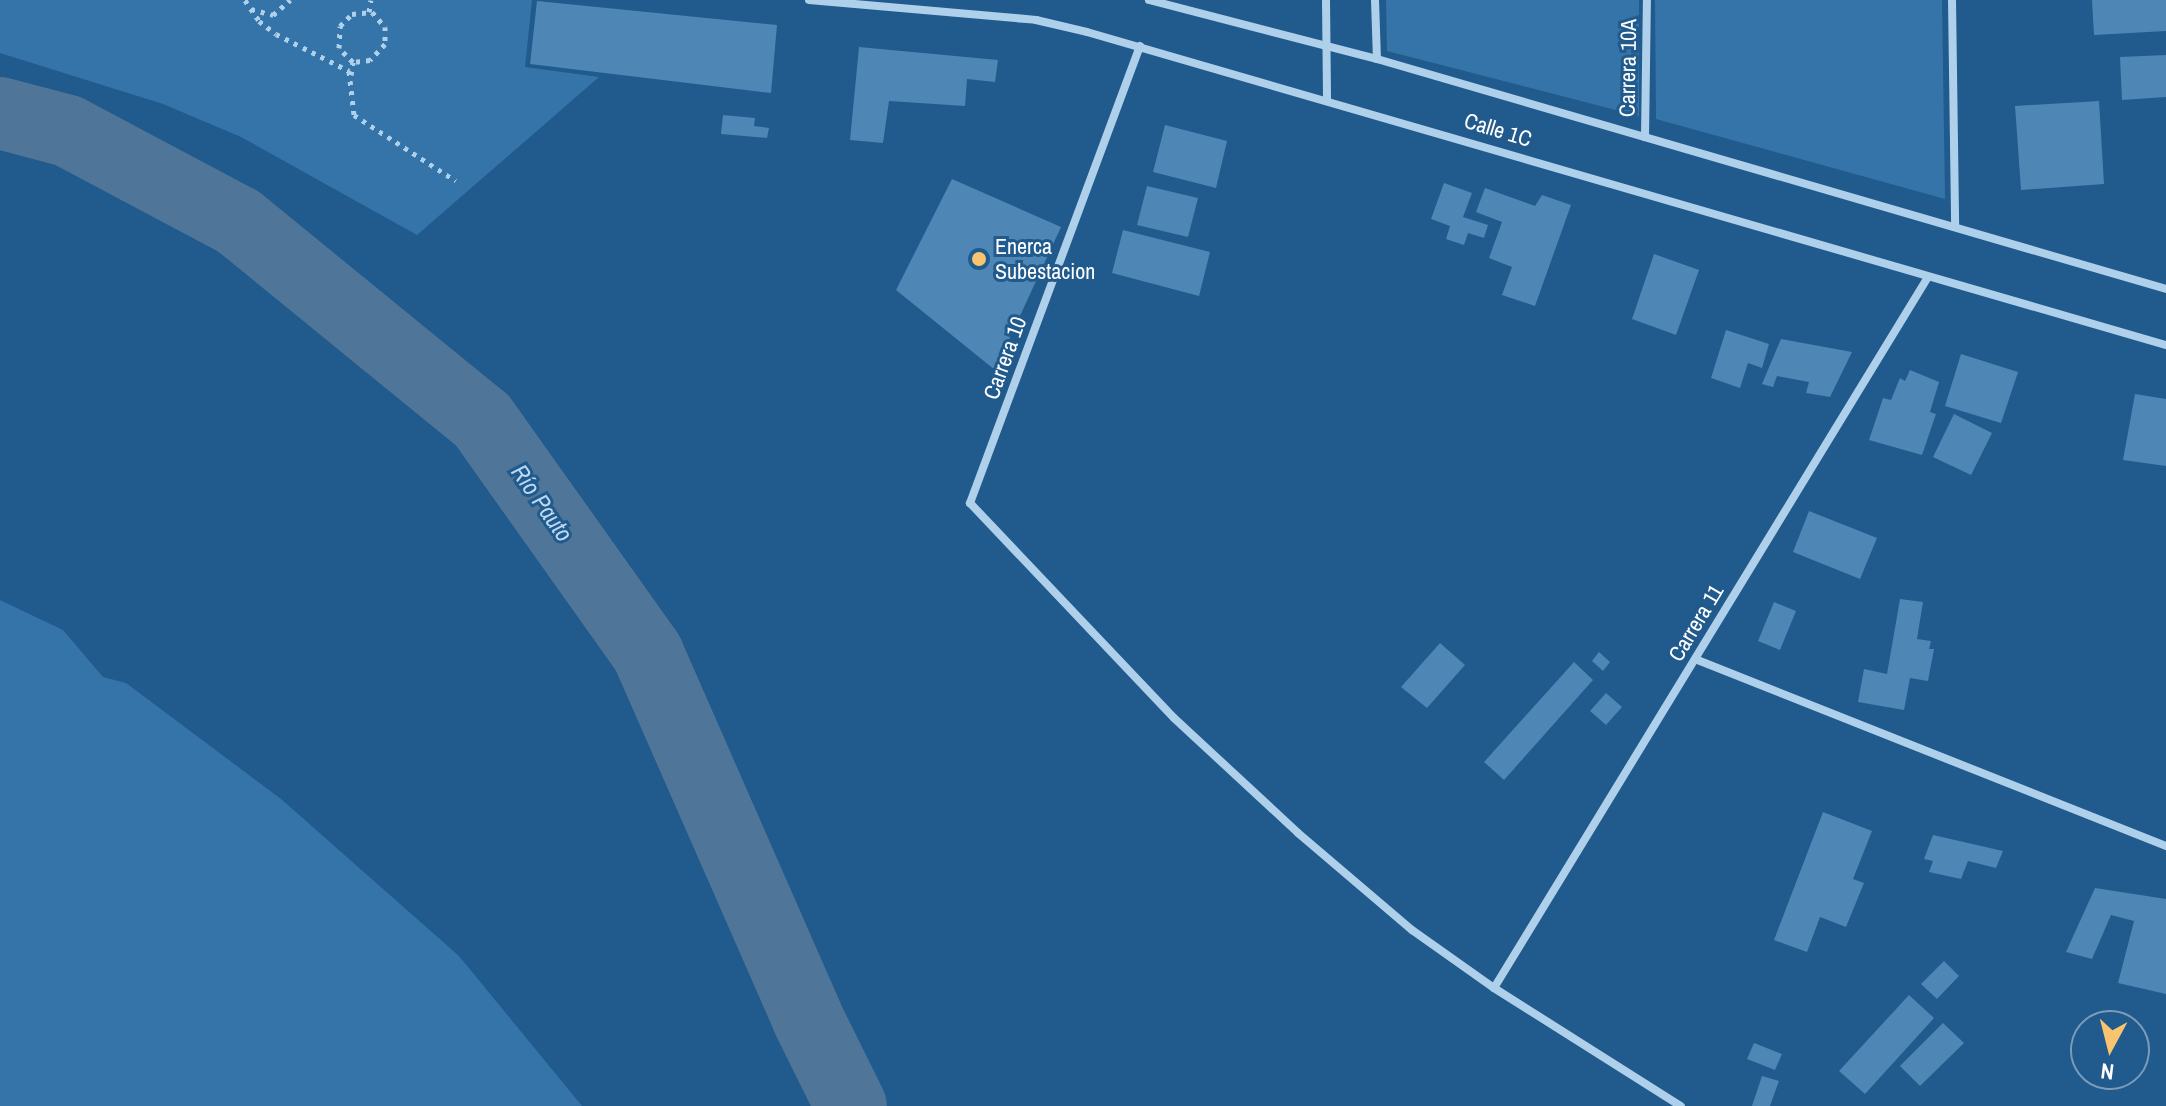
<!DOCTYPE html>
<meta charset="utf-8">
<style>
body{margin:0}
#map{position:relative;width:2166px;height:1106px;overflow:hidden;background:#215a8c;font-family:"Archivo Narrow",sans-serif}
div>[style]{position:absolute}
.green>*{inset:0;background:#3574a9}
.river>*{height:72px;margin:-36px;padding:0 36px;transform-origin:36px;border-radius:36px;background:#4f7699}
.building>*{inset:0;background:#4e86b5}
.path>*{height:5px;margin-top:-2.5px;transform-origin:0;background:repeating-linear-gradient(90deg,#afd0eb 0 4px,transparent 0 10px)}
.minor>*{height:8px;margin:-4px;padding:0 4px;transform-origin:4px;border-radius:4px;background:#afd0eb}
.dots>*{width:22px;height:22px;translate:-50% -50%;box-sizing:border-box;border:4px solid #215a8c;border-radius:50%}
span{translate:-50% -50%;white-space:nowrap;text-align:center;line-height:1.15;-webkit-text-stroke:6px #215a8c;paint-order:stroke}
.street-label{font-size:22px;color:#fff}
.poi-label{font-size:22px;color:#fff}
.left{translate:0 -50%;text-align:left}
.water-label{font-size:24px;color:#bbd9f3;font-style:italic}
.north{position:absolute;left:2070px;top:1010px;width:80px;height:80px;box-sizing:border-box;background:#215a8c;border:2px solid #7a9cba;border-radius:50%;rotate:187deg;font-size:22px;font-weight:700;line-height:32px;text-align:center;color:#fff}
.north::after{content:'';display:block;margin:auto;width:28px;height:36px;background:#f8c470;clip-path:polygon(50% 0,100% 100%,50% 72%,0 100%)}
</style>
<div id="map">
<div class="green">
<i style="clip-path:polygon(0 0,532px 0,525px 67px,599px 77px,417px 235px,241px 137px,163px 104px,0 53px)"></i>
<i style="clip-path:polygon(1386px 0,1639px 0,1639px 116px,1387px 51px)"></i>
<i style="clip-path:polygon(1655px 0,1942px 0,1945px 199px,1656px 119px)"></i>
<i style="clip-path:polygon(0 600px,63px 630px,103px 677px,126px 683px,281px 799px,459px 956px,582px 1106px,0 1106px)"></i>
</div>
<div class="river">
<i style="left:0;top:113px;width:70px;rotate:14.8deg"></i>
<i style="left:68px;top:131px;width:194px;rotate:28deg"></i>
<i style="left:239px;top:222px;width:313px;rotate:39.2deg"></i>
<i style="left:482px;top:420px;width:287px;rotate:54.6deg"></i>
<i style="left:648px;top:654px;width:396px;rotate:66.3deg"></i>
<i style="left:807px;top:1017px;width:99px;rotate:63.7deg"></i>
</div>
<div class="building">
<i style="clip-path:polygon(2092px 0,2166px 0,2166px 31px,2094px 35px)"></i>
<i style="clip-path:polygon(537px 1px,777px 25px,771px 93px,530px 64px)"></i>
<i style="clip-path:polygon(859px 47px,998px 60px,995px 82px,967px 79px,965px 106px,889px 101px,883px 143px,850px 140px)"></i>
<i style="clip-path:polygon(2166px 55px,2166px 97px,2122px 100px,2120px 57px)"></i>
<i style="clip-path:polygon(2099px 101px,2104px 184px,2021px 190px,2015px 106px)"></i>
<i style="clip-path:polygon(723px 115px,755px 118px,754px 126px,769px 128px,767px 138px,721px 134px)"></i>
<i style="clip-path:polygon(1165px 125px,1227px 141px,1216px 188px,1153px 172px)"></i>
<i style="clip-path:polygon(952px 179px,1061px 227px,995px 370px,896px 290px)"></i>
<i style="clip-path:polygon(1444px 183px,1472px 193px,1463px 217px,1488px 225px,1484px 238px,1468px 233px,1464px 245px,1446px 239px,1450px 226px,1431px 219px)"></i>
<i style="clip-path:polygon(1147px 186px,1198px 198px,1188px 237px,1137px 225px)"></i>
<i style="clip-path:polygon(1485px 188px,1535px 206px,1542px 195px,1571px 205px,1535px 306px,1502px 295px,1512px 267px,1489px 258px,1502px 222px,1476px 212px)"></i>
<i style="clip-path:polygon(1123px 230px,1210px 252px,1199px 296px,1112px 273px)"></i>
<i style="clip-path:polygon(1654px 254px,1699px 270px,1676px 335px,1632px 319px)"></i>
<i style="clip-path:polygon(1726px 330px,1769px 344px,1762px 368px,1748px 363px,1740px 388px,1711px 378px)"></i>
<i style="clip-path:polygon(1781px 339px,1852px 352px,1830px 397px,1806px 393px,1809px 382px,1777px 376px,1773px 387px,1762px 384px)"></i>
<i style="clip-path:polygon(1961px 354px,2018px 372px,2001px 423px,1945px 406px)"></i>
<i style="clip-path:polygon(1910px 370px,1939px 382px,1930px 412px,1936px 414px,1922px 455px,1869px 440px,1883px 398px,1891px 400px,1900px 378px,1905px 381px)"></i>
<i style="clip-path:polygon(2135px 394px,2166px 399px,2166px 466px,2123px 460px)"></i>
<i style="clip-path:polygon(1954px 414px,1992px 433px,1971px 475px,1933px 457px)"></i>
<i style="clip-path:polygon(1809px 511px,1877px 538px,1860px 579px,1793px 552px)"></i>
<i style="clip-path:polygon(1900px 599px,1923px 602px,1917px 639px,1931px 641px,1929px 649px,1934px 649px,1928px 681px,1910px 678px,1904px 710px,1858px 702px,1864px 669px,1887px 674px)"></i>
<i style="clip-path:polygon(1774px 602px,1796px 611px,1780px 650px,1758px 641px)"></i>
<i style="clip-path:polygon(1440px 643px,1465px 665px,1427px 708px,1401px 687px)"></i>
<i style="clip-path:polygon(1599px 652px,1610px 662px,1603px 671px,1592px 661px)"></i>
<i style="clip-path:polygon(1574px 662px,1593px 680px,1504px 780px,1484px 762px)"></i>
<i style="clip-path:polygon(1606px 693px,1622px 707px,1606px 725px,1590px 711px)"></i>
<i style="clip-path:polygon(1823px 812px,1872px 831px,1853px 879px,1864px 883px,1846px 927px,1820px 917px,1807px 952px,1774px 940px)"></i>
<i style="clip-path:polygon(1933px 835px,2003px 851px,1996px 868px,1968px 861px,1961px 879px,1929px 872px,1933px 861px,1924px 859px)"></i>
<i style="clip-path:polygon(2095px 888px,2166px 899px,2166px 994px,2118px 983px,2134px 921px,2111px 915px,2092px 959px,2066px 952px)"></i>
<i style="clip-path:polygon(1944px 961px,1959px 976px,1937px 999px,1921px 984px)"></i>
<i style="clip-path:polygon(1909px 995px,1934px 1018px,1865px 1094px,1839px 1071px)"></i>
<i style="clip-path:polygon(1943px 1023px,1964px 1043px,1920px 1086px,1900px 1066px)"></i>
<i style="clip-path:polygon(1754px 1043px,1782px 1054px,1775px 1070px,1747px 1059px)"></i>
<i style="clip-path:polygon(1762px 1076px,1779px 1081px,1770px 1106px,1752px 1106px)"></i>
</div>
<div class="path">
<i style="left:245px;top:0;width:25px;rotate:56deg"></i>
<i style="left:259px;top:21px;width:21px;rotate:37deg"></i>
<i style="left:276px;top:34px;width:82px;rotate:26.9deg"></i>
<i style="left:349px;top:71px;width:44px;rotate:83.5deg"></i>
<i style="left:354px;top:115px;width:121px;rotate:32.9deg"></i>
<i style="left:251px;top:9px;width:23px;rotate:15deg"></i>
<i style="left:273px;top:15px;width:23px;rotate:-41deg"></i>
<i style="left:369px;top:12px;width:12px;rotate:-81deg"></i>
<i style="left:351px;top:75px;width:13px;rotate:-81deg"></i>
<i style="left:353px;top:62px;width:20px;rotate:-135deg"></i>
<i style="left:339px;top:48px;width:22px;rotate:-87deg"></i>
<i style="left:340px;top:26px;width:17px;rotate:-45deg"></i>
<i style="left:352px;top:14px;width:20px;rotate:-6deg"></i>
<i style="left:372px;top:12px;width:20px;rotate:49deg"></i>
<i style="left:385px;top:27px;width:17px;rotate:90deg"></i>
<i style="left:385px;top:44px;width:22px;rotate:133deg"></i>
<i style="left:370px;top:60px;width:17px;rotate:173deg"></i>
</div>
<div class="minor">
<i style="left:809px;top:0;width:228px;rotate:5deg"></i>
<i style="left:1036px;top:20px;width:52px;rotate:13.2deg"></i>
<i style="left:1087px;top:32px;width:1123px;rotate:16.18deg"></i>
<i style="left:1149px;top:0;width:236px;rotate:14.5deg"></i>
<i style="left:1377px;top:59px;width:822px;rotate:16.25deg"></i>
<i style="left:1326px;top:0;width:98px;rotate:89.4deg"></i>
<i style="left:1375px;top:0;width:59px;rotate:88.1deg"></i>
<i style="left:1952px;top:0;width:227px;rotate:89.2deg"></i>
<i style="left:1140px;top:46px;width:488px;rotate:110.4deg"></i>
<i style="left:970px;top:503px;width:296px;rotate:46.5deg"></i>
<i style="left:1174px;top:718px;width:169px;rotate:42.8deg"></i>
<i style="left:1298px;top:833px;width:150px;rotate:40.4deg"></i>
<i style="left:1412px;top:930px;width:100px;rotate:35.3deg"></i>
<i style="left:1494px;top:988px;width:221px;rotate:32.3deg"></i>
<i style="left:1645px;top:137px;width:137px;rotate:-89.2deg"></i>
<i style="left:1695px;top:659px;width:507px;rotate:21.65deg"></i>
<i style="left:1494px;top:988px;width:833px;rotate:-58.6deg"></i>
</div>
<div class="dots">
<i style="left:979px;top:259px;background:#f8c470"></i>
</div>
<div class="street-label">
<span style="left:1628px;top:68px;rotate:-89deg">Carrera 10A</span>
<span style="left:1498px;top:130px;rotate:17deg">Calle 1C</span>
<span style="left:1005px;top:358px;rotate:-70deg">Carrera 10</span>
<span style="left:1696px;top:623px;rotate:-59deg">Carrera 11</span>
</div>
<div class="poi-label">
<span class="left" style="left:995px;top:259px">Enerca<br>Subestacion</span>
</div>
<div class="water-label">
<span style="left:542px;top:503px;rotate:55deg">Río Pauto</span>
</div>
<div class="north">N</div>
</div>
